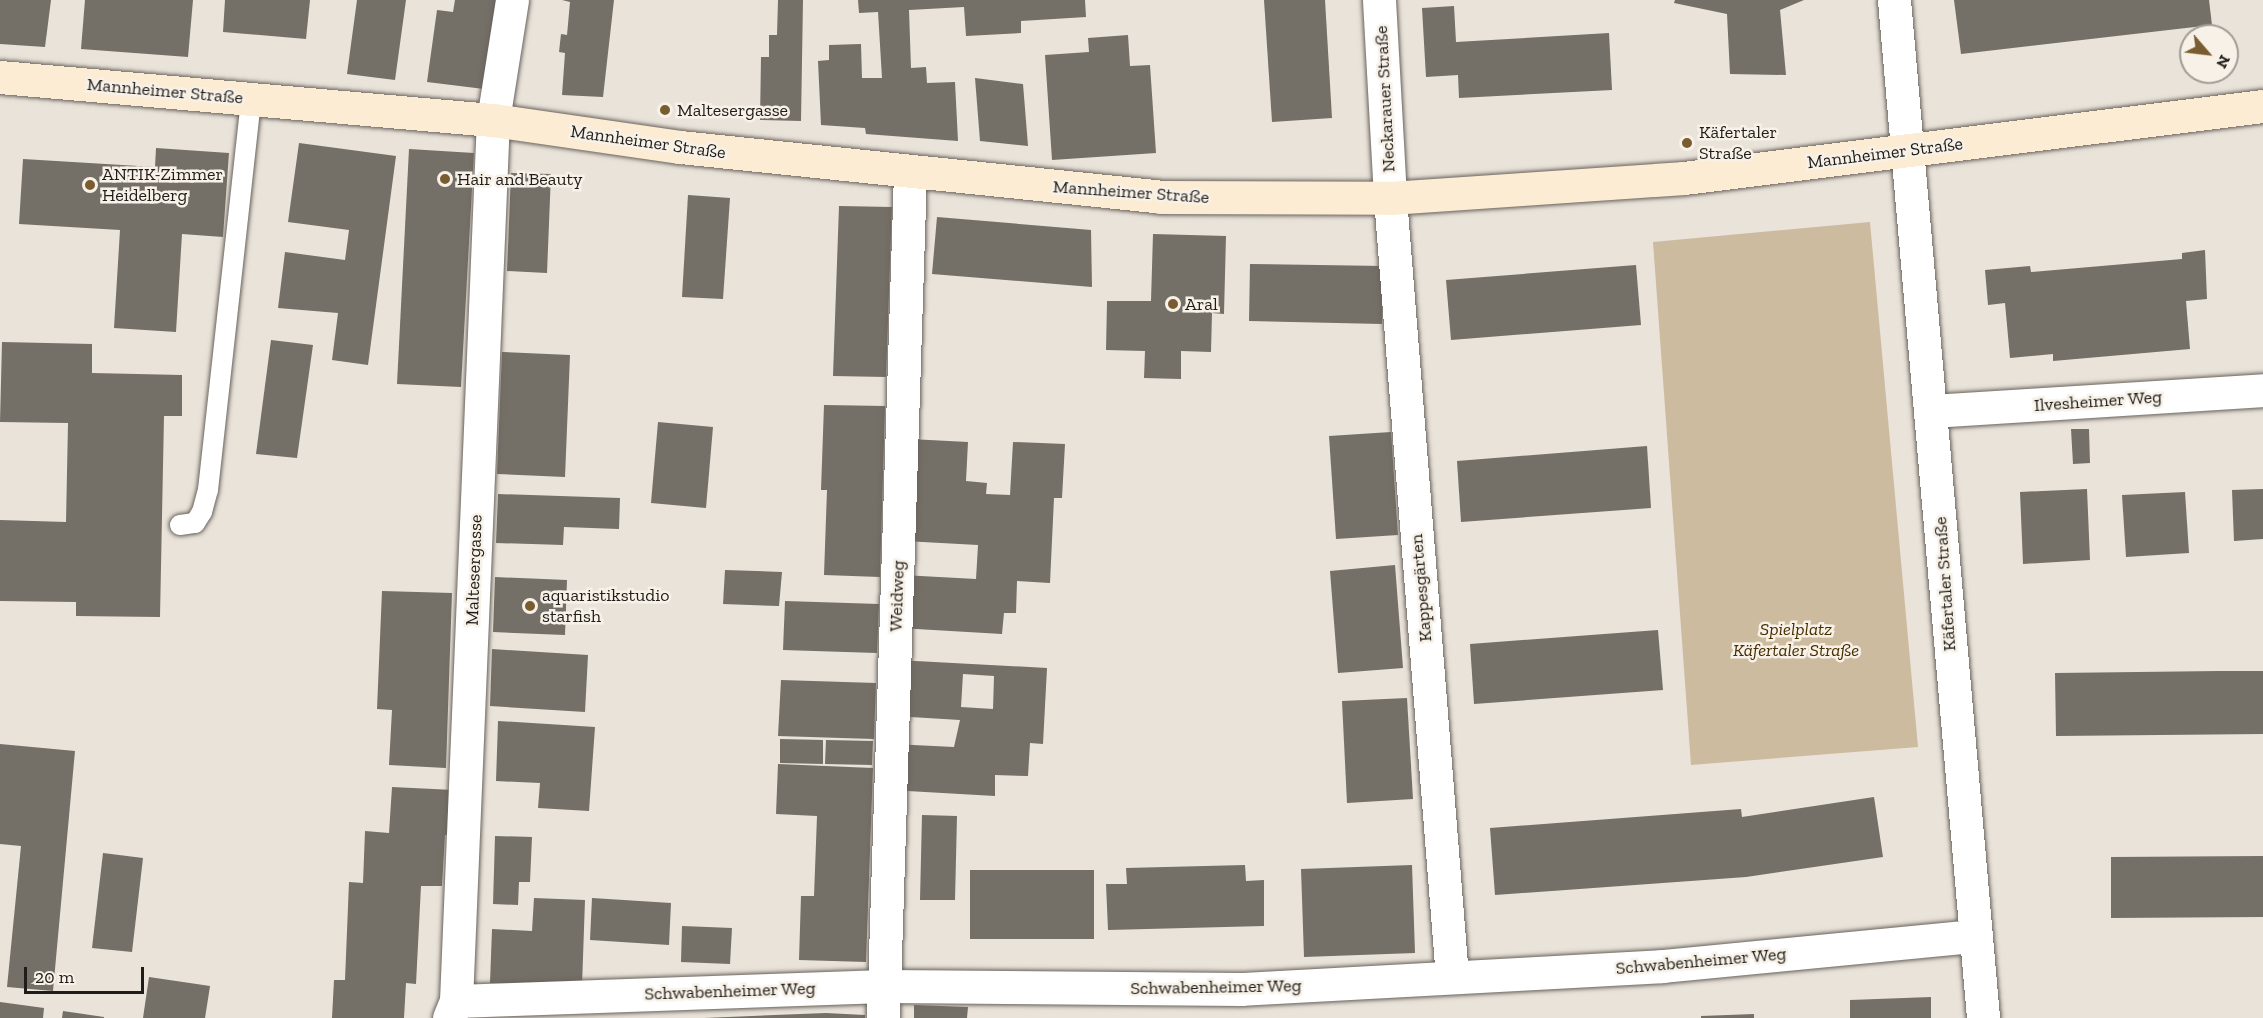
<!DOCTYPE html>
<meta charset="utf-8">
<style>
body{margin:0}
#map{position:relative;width:2263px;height:1018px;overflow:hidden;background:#e9e3da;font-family:"Zilla Slab",serif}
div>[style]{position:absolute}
.green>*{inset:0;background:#cdbba0}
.building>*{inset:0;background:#746f67}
.roads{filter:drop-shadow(0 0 2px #69635c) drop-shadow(0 0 2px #69635c)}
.lane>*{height:20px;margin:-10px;padding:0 10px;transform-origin:10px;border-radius:10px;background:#fff}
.street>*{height:33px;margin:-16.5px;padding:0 16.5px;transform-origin:16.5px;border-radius:16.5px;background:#fff}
.secondary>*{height:33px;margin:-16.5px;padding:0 16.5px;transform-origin:16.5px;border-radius:16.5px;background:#fbecd3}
.dots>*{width:16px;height:16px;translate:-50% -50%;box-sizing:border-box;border:3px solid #f7f1e8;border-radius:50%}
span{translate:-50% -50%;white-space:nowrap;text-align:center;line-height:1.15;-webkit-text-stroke:5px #f7f1e8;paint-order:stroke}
.street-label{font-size:18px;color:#1f1d1a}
.poi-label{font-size:18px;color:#1f1d1a}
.left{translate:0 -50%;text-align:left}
.park-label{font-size:18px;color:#472e00;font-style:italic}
.north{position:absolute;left:2179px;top:24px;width:60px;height:60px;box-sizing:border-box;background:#f7f1e8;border:2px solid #a19c96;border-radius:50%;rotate:118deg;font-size:16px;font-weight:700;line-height:24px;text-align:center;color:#1f1d1a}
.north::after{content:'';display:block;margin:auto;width:21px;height:27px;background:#795d30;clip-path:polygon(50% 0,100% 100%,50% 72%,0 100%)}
.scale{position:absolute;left:24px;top:967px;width:120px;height:27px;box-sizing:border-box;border:3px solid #1f1d1a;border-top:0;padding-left:8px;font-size:18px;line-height:21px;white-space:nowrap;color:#1f1d1a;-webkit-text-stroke:4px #f7f1e8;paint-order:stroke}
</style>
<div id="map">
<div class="green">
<i style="clip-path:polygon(1870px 222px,1918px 747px,1691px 765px,1653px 242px)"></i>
</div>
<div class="building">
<i style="clip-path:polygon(0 0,51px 0,45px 47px,0 44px)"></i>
<i style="clip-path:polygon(85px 0,193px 0,188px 57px,81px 49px)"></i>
<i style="clip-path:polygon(225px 0,310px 0,306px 39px,223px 32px)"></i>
<i style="clip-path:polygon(357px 0,406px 0,395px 80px,347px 74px)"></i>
<i style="clip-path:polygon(455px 0,496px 0,484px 89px,427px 82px,437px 10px,453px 12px)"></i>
<i style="clip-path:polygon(562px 0,614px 0,603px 97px,562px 95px,565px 53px,559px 52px,561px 34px,567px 35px,570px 2px)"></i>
<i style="clip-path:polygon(778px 0,803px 0,801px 121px,760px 120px,761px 57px,769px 57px,769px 35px,777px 35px)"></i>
<i style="clip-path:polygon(858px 0,1085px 0,1086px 17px,1021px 21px,1021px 33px,966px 36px,964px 7px,909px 10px,911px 68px,926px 67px,927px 83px,955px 82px,958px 141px,866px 134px,865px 128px,821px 125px,818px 61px,829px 60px,829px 45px,861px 44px,862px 78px,882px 78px,878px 12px,859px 13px)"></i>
<i style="clip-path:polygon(1264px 0,1325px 0,1332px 118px,1272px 122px)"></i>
<i style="clip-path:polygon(1675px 0,1804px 0,1780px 10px,1786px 75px,1730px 74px,1727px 14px,1674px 3px)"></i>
<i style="clip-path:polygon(1954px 0,2209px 0,2212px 25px,1961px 54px)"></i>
<i style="clip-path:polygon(1454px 6px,1456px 42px,1609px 33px,1612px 90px,1459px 98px,1458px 75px,1426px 77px,1425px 60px,1422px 8px)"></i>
<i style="clip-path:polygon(1128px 35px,1130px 66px,1150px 65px,1156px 153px,1052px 160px,1045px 55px,1089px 52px,1088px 38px)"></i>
<i style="clip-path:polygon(975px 78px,1023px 84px,1028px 146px,980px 141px)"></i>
<i style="clip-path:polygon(299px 143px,396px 156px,368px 365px,332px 360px,338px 313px,278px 308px,285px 252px,345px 260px,349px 230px,288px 222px)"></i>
<i style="clip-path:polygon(156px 148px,229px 153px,223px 237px,182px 234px,176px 332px,114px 328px,120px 230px,19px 224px,23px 159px,155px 167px)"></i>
<i style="clip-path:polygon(409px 149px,474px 153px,461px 387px,397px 384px)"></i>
<i style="clip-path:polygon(511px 173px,551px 174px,547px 273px,507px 271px)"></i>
<i style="clip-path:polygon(688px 195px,730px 198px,723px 299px,682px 297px)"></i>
<i style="clip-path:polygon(839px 206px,892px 207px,886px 377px,833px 376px)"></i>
<i style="clip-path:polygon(937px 217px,1091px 230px,1092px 287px,932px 274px)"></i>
<i style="clip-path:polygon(1153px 234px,1226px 236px,1224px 314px,1212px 313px,1211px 352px,1181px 351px,1181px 379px,1144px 378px,1145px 351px,1106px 350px,1107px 301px,1151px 301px)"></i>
<i style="clip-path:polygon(2205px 250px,2207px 299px,2186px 301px,2190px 349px,2053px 361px,2053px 354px,2010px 358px,2005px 303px,1988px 305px,1985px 270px,2030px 266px,2031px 272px,2136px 263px,2182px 259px,2182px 253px)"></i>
<i style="clip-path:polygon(1250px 264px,1383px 266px,1382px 324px,1249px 321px)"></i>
<i style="clip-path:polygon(1636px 265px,1641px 325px,1451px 340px,1446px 280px)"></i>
<i style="clip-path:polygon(271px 340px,313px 345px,297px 458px,256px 454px)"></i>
<i style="clip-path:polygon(2px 342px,92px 344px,92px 373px,182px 375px,182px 416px,164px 416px,160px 617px,76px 616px,76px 602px,0 601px,0 520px,66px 522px,68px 423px,0 422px)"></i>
<i style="clip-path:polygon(502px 352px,570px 355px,565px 477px,497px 474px)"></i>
<i style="clip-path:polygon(824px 405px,885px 406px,880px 577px,824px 575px,827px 490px,821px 490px)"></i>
<i style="clip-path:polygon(658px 422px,713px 427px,706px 508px,651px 503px)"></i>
<i style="clip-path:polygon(2071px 429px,2089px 429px,2090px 463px,2073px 464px)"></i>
<i style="clip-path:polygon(1391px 432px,1398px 535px,1336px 539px,1329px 436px)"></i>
<i style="clip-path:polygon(910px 439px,968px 442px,966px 481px,987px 483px,986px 494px,1010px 495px,1013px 442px,1065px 444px,1062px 498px,1054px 498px,1050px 583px,1017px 581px,1016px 613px,1004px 613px,1002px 634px,899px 628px,902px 575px,976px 579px,978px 545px,904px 541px)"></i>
<i style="clip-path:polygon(1647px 446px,1651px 508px,1461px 522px,1457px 461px)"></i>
<i style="clip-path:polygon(2087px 489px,2090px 560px,2023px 564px,2020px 492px)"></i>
<i style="clip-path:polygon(2263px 489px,2263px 539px,2234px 541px,2232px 490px)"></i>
<i style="clip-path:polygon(2185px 492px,2189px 553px,2126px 557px,2122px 495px)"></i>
<i style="clip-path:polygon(498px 494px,620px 498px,619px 529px,564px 527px,563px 545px,496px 543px)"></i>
<i style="clip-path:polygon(1395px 565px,1403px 668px,1338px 673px,1330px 571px)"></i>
<i style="clip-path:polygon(725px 570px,782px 572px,779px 606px,723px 604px)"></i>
<i style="clip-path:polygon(495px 577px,567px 580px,565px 635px,493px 632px)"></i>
<i style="clip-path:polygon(382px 591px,452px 593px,446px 768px,389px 765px,392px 710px,377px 709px)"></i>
<i style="clip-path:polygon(785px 601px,879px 604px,877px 653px,783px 650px)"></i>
<i style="clip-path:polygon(1658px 630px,1663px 690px,1474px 704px,1470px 644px)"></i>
<i style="clip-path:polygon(492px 649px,588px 655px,585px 712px,490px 706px)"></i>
<i style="clip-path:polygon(evenodd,897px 660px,1047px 668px,1043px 744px,1030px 743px,1028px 776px,995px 775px,995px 796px,890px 790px,893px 744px,954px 747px,960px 720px,894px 716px,897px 660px,963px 674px,994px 676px,993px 709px,961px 707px,963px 674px)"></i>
<i style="clip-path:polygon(2220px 671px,2263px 671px,2263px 734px,2056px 736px,2055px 673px)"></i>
<i style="clip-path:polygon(781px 680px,876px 683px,874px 739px,778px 736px)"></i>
<i style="clip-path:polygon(1407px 698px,1413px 799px,1347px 803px,1342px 701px)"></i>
<i style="clip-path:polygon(498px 721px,595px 727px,589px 811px,538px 808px,540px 783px,496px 781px)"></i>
<i style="clip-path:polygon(780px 739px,823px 740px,823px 764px,780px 763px)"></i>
<i style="clip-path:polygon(826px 740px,873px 741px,872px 765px,825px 764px)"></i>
<i style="clip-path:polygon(0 744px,75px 751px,53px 991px,7px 987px,21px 846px,0 844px)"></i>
<i style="clip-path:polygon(778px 764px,873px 768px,866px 962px,799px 960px,801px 896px,814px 896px,817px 816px,776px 814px)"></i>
<i style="clip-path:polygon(392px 787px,454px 790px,451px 835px,445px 835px,442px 886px,421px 886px,416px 984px,406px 983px,404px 1018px,332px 1018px,334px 980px,345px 980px,349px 882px,363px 883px,365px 831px,389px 833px)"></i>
<i style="clip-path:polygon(1874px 797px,1883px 857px,1746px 877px,1495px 895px,1490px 828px,1741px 809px,1742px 817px)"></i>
<i style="clip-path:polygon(922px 815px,957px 816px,955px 900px,920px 900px)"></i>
<i style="clip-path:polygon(495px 836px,532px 837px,530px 882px,519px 882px,518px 905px,493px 904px)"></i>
<i style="clip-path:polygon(103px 853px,143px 858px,132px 952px,92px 948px)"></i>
<i style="clip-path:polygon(2263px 856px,2263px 917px,2111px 918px,2111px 857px)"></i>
<i style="clip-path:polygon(1245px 865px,1246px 881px,1264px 880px,1264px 926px,1108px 930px,1106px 884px,1127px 884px,1126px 868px)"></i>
<i style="clip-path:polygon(1412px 865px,1415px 953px,1304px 957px,1301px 869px)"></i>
<i style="clip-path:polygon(970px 870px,1094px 870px,1094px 939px,970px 939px)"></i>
<i style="clip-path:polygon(534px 898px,585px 900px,582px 986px,490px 983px,492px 929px,532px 931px)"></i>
<i style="clip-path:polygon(592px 898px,671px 903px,669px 945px,590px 940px)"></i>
<i style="clip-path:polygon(682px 926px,732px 928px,730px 964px,681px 962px)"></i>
<i style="clip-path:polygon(149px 977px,210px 986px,205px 1018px,143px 1018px)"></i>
<i style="clip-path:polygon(1931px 997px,1931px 1018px,1850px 1018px,1850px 1000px)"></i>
<i style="clip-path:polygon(0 1002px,44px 1008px,43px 1018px,0 1018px)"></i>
<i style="clip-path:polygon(914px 1005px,968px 1007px,967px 1018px,914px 1018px)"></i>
<i style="clip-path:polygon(63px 1011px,104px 1017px,104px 1018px,62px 1018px)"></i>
<i style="clip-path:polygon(826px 1013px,865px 1015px,865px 1018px,704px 1018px)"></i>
<i style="clip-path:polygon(1754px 1014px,1754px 1018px,1701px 1018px,1701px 1016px)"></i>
</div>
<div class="roads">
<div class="lane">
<i style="left:180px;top:525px;width:15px;rotate:-8deg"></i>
<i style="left:195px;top:523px;width:13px;rotate:-58deg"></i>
<i style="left:202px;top:512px;width:23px;rotate:-75deg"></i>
<i style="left:208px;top:490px;width:393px;rotate:-83.7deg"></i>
</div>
<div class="street">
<i style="left:1379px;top:0;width:198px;rotate:86.8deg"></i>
<i style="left:1390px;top:198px;width:781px;rotate:85.45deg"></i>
<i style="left:1894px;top:0;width:1022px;rotate:85deg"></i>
<i style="left:1932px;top:411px;width:332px;rotate:-3.6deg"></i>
<i style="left:456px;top:1001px;width:428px;rotate:-2deg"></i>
<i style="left:884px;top:986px;width:357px;rotate:0.5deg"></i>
<i style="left:1241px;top:989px;width:422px;rotate:-3.1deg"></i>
<i style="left:1662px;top:966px;width:313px;rotate:-5.5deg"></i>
<i style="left:449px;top:1018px;width:18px;rotate:-68deg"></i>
<i style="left:456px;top:1001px;width:882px;rotate:-87.6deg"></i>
<i style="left:493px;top:120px;width:121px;rotate:-81deg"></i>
<i style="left:883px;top:1018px;width:845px;rotate:-88.17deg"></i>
</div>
<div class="secondary">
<i style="left:0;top:77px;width:495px;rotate:5deg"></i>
<i style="left:493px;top:120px;width:189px;rotate:8.2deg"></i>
<i style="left:680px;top:147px;width:483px;rotate:5.9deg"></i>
<i style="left:1160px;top:197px;width:230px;rotate:0.2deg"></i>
<i style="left:1390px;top:198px;width:295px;rotate:-3.9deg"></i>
<i style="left:1684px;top:178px;width:583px;rotate:-7.09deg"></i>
</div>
</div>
<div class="dots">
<i style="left:665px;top:110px;background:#795d30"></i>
<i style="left:1687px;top:143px;background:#795d30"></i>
<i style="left:445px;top:179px;background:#795d30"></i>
<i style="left:90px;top:185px;background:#795d30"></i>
<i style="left:1173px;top:304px;background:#795d30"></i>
<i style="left:530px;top:606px;background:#795d30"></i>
</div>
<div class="street-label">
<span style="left:165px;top:91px;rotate:5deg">Mannheimer Straße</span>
<span style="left:1385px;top:99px;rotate:-93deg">Neckarauer Straße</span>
<span style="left:648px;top:142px;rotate:8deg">Mannheimer Straße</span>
<span style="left:1885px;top:153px;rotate:-7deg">Mannheimer Straße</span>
<span style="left:1131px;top:192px;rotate:4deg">Mannheimer Straße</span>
<span style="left:2098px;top:401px;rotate:-4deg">Ilvesheimer Weg</span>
<span style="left:474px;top:570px;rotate:-88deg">Maltesergasse</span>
<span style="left:1945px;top:584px;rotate:-94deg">Käfertaler Straße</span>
<span style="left:1421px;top:588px;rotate:-95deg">Kappesgärten</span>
<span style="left:897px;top:596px;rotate:-88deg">Weidweg</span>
<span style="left:1701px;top:961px;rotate:-5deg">Schwabenheimer Weg</span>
<span style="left:1216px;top:987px;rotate:-1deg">Schwabenheimer Weg</span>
<span style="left:730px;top:991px;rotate:-2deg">Schwabenheimer Weg</span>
</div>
<div class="poi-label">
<span class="left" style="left:677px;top:110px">Maltesergasse</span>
<span class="left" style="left:1699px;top:143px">Käfertaler<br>Straße</span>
<span class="left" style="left:102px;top:185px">ANTIK-Zimmer<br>Heidelberg</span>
<span class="left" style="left:457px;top:179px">Hair and Beauty</span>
<span class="left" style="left:1185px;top:304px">Aral</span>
<span class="left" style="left:542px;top:606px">aquaristikstudio<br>starfish</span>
</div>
<div class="park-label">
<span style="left:1796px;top:640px">Spielplatz<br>Käfertaler Straße</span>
</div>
<div class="north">N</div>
<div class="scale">20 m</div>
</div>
